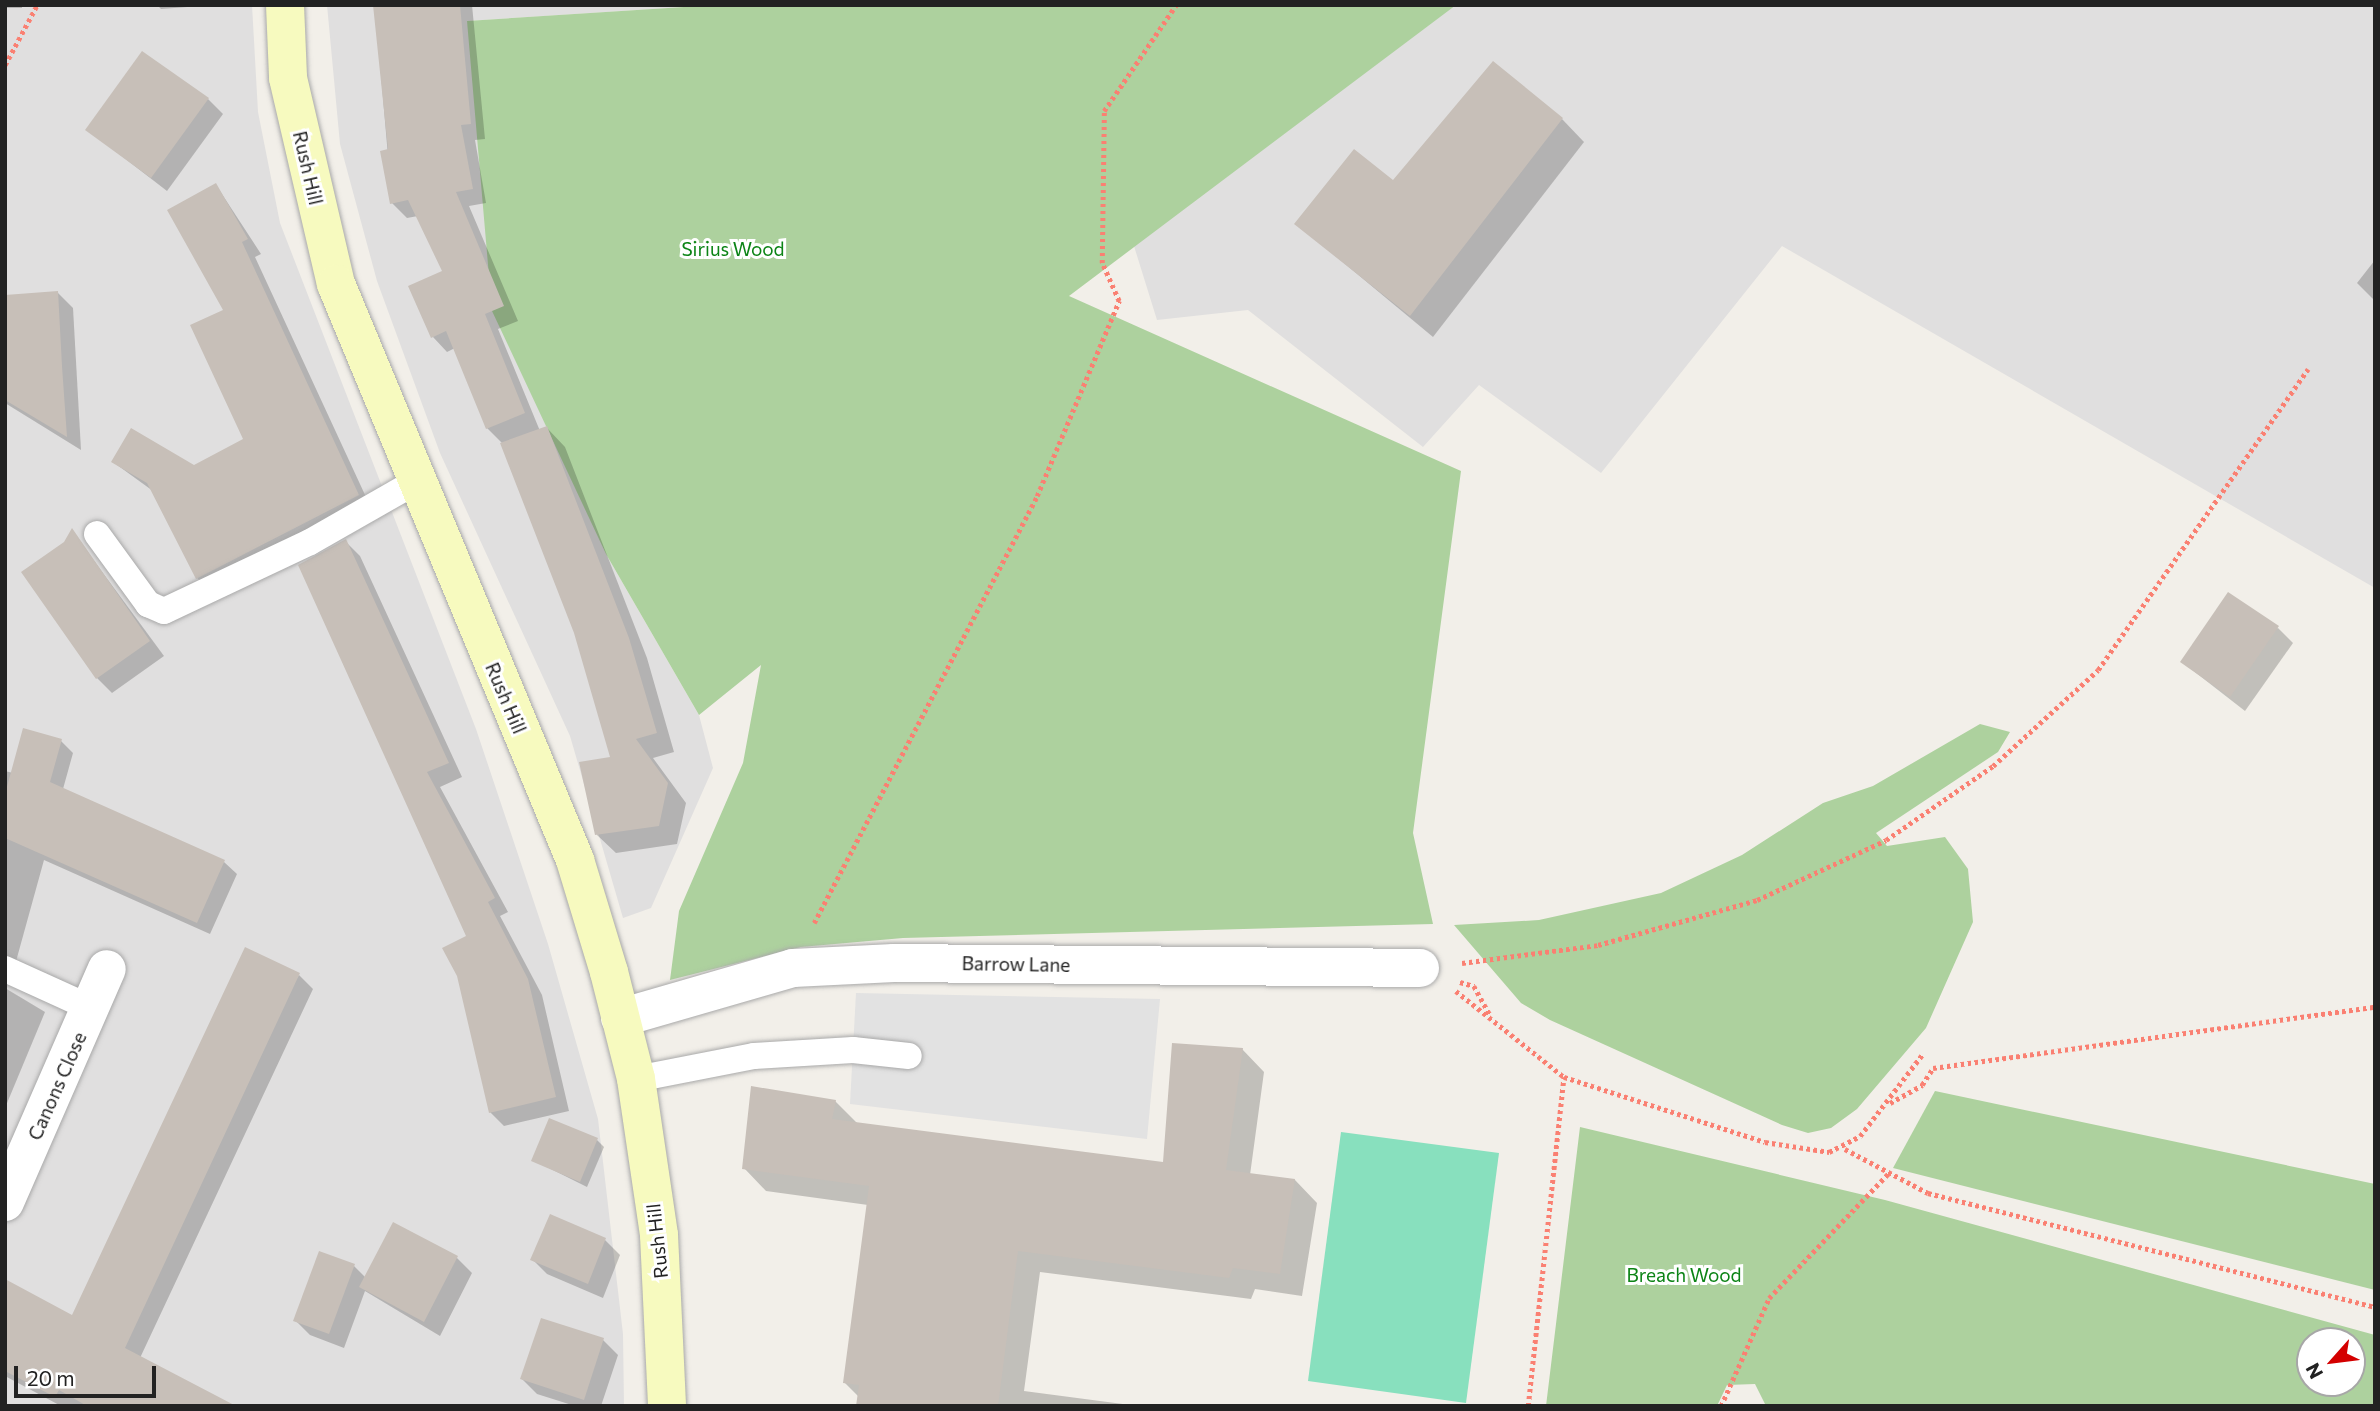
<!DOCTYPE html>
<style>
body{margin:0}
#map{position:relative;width:2380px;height:1411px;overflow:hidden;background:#f2efe9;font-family:Commissioner,sans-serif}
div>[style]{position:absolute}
.residential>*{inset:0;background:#e0dfdf}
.forest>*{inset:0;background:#add19e}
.pitch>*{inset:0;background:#88e0be}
.parking>*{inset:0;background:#e2e2e2}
.shadow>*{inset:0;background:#0003}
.building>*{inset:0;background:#c7bfb8}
.path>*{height:4.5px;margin-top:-2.25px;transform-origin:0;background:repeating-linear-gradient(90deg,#fa8072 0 3.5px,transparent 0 7px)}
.roads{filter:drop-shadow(0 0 2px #a9a9a9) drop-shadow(0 0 2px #a9a9a9)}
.lane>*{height:26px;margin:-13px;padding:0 13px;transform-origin:13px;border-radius:13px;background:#fff}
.street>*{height:38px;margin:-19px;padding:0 19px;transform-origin:19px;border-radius:19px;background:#fff}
.secondary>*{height:38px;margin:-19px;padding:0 19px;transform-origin:19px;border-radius:19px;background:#f7fabf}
span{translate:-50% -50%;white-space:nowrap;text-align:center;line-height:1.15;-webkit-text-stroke:6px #fff;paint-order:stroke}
.street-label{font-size:19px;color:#222}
.park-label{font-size:19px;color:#0c8416}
.frame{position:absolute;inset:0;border:7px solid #222;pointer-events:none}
.north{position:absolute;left:2296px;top:1327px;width:70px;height:70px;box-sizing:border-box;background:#fff;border:2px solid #a7a7a7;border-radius:50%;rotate:242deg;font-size:19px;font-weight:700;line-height:28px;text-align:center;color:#222}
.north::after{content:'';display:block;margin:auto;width:24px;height:32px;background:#d40000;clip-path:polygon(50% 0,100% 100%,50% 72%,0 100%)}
.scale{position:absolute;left:14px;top:1366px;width:142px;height:32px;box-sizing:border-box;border:4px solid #222;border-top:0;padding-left:9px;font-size:21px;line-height:24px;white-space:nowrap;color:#222;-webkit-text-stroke:5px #fff;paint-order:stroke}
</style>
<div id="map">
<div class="residential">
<i style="clip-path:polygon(5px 5px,252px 5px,258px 112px,280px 223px,476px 729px,548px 944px,598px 1119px,623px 1334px,624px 1406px,5px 1406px)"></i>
<i style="clip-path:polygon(327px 5px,715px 5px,467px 21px,606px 554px,699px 715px,713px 768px,651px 908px,623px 918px,570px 736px,440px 453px,377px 281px,340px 144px)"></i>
<i style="clip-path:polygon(1331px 5px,2375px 5px,2375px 588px,1782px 246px,1601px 473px,1479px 385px,1423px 447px,1248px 310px,1157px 320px,1129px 230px)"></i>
</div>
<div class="forest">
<i style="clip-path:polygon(715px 5px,1456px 5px,1069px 296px,1461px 471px,1413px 833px,1433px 924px,903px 938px,801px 947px,670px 980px,679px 911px,743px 763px,761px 665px,699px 715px,606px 554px,492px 311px,467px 21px)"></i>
<i style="clip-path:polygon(1980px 724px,2010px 732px,1998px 752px,1876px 833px,1887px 846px,1945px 837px,1968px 869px,1973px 922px,1926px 1028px,1857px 1109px,1831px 1128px,1808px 1133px,1782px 1125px,1550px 1020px,1521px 1003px,1454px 925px,1539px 920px,1661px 893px,1742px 855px,1823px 803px,1873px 786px)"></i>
<i style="clip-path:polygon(1935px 1091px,2375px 1184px,2375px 1290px,1893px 1168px)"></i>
<i style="clip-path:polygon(evenodd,1580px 1127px,1885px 1200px,2375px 1335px,2375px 1406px,1766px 1406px,1755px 1384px,1727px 1385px,1717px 1406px,1546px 1406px,1580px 1127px,2352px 1341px,2352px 1383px,2310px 1383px,2310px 1341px,2352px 1341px)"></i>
</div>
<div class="pitch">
<i style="clip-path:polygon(1341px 1132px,1499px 1153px,1466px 1403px,1308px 1381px)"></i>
</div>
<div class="parking">
<i style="clip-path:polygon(856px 993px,1160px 999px,1147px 1139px,850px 1104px)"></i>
</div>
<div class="shadow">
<i style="clip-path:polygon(5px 5px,22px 5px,22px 8px,5px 8px)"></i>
<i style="clip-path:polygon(157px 5px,214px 5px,161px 9px)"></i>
<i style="clip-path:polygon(375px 5px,472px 5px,485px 139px,475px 140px,486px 203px,469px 206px,518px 321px,498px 329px,540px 431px,547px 428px,565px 447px,647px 658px,674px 752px,653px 758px,686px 803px,677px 844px,616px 853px,597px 835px,612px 759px,576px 633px,503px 444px,487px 428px,455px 348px,447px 352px,433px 337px,445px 272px,418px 216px,407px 218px,392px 203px)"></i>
<i style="clip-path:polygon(208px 99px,223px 114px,167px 191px,88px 130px)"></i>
<i style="clip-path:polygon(1562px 119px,1584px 142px,1433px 337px,1297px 224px)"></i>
<i style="clip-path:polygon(216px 185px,261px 254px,255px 257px,372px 510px,212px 592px,197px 578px,153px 491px,113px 462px,194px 467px,245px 440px)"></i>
<i style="clip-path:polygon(2375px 260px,2375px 301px,2357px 283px)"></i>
<i style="clip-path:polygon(58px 293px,73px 308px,81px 450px,5px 403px,5px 296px)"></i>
<i style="clip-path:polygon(72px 531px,164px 656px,112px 693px,97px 678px,65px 543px)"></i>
<i style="clip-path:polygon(346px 542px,360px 556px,462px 777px,440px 787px,508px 912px,500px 916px,542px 995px,569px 1111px,504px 1126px,490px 1112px,468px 937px)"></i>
<i style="clip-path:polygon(2278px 628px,2293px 643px,2245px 711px,2182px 662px)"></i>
<i style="clip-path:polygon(61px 741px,73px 753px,63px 789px,224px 862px,237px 874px,210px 934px,44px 860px,15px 965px,5px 971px,5px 771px,13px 773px)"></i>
<i style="clip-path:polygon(299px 975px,313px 989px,140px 1358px,231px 1406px,61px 1406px,5px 1376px,5px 1307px,73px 1317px)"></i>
<i style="clip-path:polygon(5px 988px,45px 1012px,5px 1108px)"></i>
<i style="clip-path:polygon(1242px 1049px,1264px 1072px,1250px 1175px,1295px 1180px,1317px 1203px,1302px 1296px,1255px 1289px,1251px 1299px,1040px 1272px,1024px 1391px,1138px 1406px,858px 1406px,859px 1397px,844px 1382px,868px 1205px,766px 1191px,744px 1168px,835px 1101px,858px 1124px,1164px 1164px)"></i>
<i style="clip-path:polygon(597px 1140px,604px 1147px,587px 1187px,533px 1160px)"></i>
<i style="clip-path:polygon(393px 1224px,457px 1258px,472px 1273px,440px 1336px,365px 1291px,344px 1348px,310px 1335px,295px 1320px,354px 1266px,366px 1278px)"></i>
<i style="clip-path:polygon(605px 1240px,620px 1255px,603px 1298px,547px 1274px,532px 1259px)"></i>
<i style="clip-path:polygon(603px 1340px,618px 1355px,601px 1406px,575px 1406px,537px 1394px,522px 1379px)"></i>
</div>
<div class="building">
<i style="clip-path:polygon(373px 5px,460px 5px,471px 124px,461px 125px,473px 189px,456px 192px,504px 306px,485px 314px,525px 413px,486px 429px,446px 331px,431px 338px,408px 286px,442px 271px,408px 200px,390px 204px,380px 151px,388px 149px)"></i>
<i style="clip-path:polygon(142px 51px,209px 98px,151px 178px,85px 130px)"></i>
<i style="clip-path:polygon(1493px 61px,1563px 118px,1410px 316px,1294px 224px,1354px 149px,1393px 180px)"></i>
<i style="clip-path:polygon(216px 183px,248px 239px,242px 242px,359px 495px,196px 579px,147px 483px,111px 462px,131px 428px,194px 465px,243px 439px,190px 325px,223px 310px,167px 210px)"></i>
<i style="clip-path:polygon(58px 291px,62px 366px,67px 437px,5px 400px,5px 295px)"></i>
<i style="clip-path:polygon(547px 426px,629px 638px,657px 733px,636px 739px,668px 783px,659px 826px,595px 835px,579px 762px,610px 757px,574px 633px,500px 443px)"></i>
<i style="clip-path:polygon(72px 528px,150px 641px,96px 679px,21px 572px,64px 542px)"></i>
<i style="clip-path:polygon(346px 539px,449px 763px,427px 772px,495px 898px,488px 902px,528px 979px,556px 1097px,489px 1113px,457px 976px,442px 948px,466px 936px,298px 565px)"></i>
<i style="clip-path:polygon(2228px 592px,2279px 626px,2230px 697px,2180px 662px)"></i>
<i style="clip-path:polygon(23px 728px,62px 739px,50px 782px,225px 860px,197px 923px,5px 838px,5px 794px)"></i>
<i style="clip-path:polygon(245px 947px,300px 973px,125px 1348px,236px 1406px,87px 1406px,59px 1390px,55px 1397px,5px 1371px,5px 1279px,72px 1315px)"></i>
<i style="clip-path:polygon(1172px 1043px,1243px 1048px,1226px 1170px,1295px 1179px,1280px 1274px,1233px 1268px,1229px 1278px,1018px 1251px,998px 1406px,856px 1406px,859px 1385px,843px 1383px,869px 1186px,742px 1169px,751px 1086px,836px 1100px,832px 1119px,1163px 1162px)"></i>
<i style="clip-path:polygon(549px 1118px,598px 1138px,580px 1182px,531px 1161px)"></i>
<i style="clip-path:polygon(550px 1214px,606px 1238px,588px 1284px,530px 1260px)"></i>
<i style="clip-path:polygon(393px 1222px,458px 1256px,424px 1322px,359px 1287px)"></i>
<i style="clip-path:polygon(319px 1251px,355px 1264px,329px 1334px,293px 1321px)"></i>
<i style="clip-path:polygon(541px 1318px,604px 1338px,584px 1400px,520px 1379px)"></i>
</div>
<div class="path">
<i style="left:5px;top:65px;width:68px;rotate:-61.9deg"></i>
<i style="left:814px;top:923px;width:482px;rotate:-62.4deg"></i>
<i style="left:1037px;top:496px;width:212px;rotate:-67.2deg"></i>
<i style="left:1119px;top:301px;width:42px;rotate:-114.1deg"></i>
<i style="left:1102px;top:263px;width:152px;rotate:-89.2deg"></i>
<i style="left:1104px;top:111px;width:128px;rotate:-55.8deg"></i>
<i style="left:1462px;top:963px;width:137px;rotate:-7.5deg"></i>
<i style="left:1598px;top:945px;width:165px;rotate:-15.8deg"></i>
<i style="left:1757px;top:900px;width:142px;rotate:-24.9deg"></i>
<i style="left:1886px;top:840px;width:130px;rotate:-34.7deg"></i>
<i style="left:1993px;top:766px;width:142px;rotate:-42.4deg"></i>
<i style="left:2098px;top:670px;width:367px;rotate:-55.1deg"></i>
<i style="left:1460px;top:982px;width:15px;rotate:16deg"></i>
<i style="left:1474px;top:986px;width:33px;rotate:61deg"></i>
<i style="left:1456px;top:991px;width:138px;rotate:38.5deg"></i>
<i style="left:1564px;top:1077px;width:211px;rotate:17.9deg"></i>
<i style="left:1765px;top:1142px;width:65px;rotate:8.9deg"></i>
<i style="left:1829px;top:1152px;width:35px;rotate:-27deg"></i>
<i style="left:1860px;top:1136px;width:102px;rotate:-52.6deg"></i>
<i style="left:1890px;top:1103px;width:37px;rotate:-29deg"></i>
<i style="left:1922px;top:1085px;width:20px;rotate:-57deg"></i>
<i style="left:1933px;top:1068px;width:446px;rotate:-7.9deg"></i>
<i style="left:1845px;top:1149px;width:94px;rotate:27.9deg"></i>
<i style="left:1928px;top:1193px;width:461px;rotate:14.3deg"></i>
<i style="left:1528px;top:1406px;width:331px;rotate:-83.8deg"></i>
<i style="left:1721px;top:1406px;width:118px;rotate:-66deg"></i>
<i style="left:1769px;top:1298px;width:173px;rotate:-46.2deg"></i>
</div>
<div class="roads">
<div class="lane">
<i style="left:97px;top:534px;width:87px;rotate:53.9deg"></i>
<i style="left:148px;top:604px;width:17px;rotate:24deg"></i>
<i style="left:164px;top:611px;width:161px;rotate:-25.3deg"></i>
<i style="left:310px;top:542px;width:121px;rotate:-29.7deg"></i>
<i style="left:5px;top:969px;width:94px;rotate:24.4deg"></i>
<i style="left:636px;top:1079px;width:120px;rotate:-11deg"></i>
<i style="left:754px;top:1056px;width:99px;rotate:-3.5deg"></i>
<i style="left:853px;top:1050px;width:56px;rotate:6.1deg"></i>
</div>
<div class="street">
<i style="left:620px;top:1018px;width:180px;rotate:-16.1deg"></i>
<i style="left:793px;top:968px;width:101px;rotate:-2.8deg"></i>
<i style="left:894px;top:963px;width:526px;rotate:0.54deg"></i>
<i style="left:5px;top:1202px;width:254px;rotate:-66.4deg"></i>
</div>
<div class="secondary">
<i style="left:285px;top:5px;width:73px;rotate:87.6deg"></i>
<i style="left:288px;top:78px;width:212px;rotate:76.9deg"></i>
<i style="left:336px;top:284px;width:624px;rotate:67.46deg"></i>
<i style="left:575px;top:860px;width:117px;rotate:73.1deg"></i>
<i style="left:609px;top:972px;width:110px;rotate:75.8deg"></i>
<i style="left:636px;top:1079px;width:158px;rotate:81.6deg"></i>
<i style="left:659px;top:1235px;width:171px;rotate:87.3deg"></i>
</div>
</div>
<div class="street-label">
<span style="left:308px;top:168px;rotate:77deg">Rush Hill</span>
<span style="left:506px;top:698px;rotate:67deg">Rush Hill</span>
<span style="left:1016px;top:964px;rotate:1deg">Barrow Lane</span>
<span style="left:57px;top:1086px;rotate:-66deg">Canons Close</span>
<span style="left:657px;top:1241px;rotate:-96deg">Rush Hill</span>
</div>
<div class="park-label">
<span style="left:733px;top:249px">Sirius Wood</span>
<span style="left:1684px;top:1275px">Breach Wood</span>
</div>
<div class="frame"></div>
<div class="north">N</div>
<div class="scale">20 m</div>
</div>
